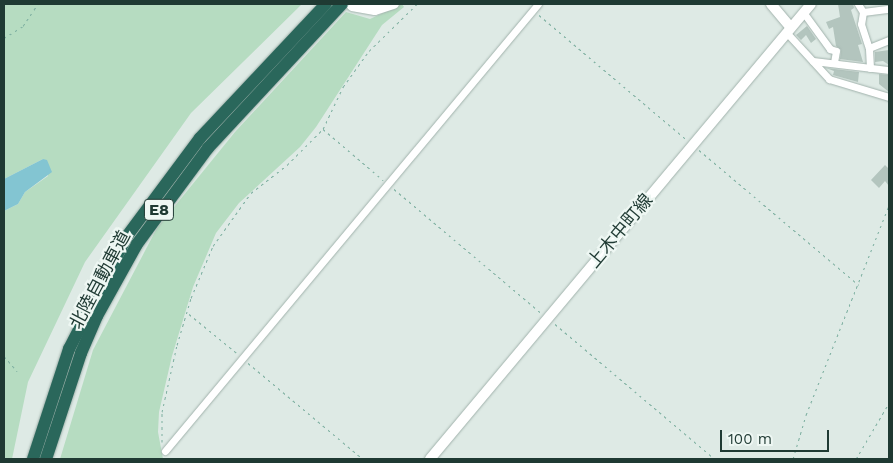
<!DOCTYPE html>
<meta charset="utf-8">
<style>
body{margin:0}
#map{position:relative;width:893px;height:463px;overflow:hidden;background:#deeae5;font-family:"Work Sans","Noto Sans JP",sans-serif}
div>[style]{position:absolute}
.green>*{inset:0;background:#b6dcc1}
.water>*{inset:0;background:#83c5d2}
.building>*{inset:0;background:#b3c5be}
.path>*{height:1px;margin-top:-0.5px;transform-origin:0;background:repeating-linear-gradient(90deg,#7dafa0 0 2.5px,transparent 0 6.5px)}
.roads{filter:drop-shadow(0 0 1px #a1b2ac) drop-shadow(0 0 1px #a1b2ac)}
.minor>*{height:7px;margin:-3.5px;padding:0 3.5px;transform-origin:3.5px;border-radius:3.5px;background:#fff}
.secondary>*{height:10px;margin:-5px;padding:0 5px;transform-origin:5px;border-radius:5px;background:#fff}
.motorway>*{height:12px;margin:-6px;padding:0 6px;transform-origin:6px;border-radius:6px;background:#2a675b}
span{translate:-50% -50%;white-space:nowrap;text-align:center;line-height:1.15;-webkit-text-stroke:4.5px #eef7f3;paint-order:stroke}
.shield-label span{padding:1px 4px;background:#eef7f3;border:1px solid;border-radius:4px;-webkit-text-stroke-width:0}
.shield-label{font-size:16px;color:#1f3a33;font-weight:700}
.street-label{font-size:18px;color:#1f3a33}
.frame{position:absolute;inset:0;border:5px solid #1f3a33;pointer-events:none}
.scale{position:absolute;left:720px;top:430px;width:109px;height:22px;box-sizing:border-box;border:2px solid #1f3a33;border-top:0;padding-left:6px;font-size:15px;line-height:18px;white-space:nowrap;color:#1f3a33;-webkit-text-stroke:4px #eef7f3;paint-order:stroke}
</style>
<div id="map">
<div class="green">
<i style="clip-path:polygon(4px 4px,302px 4px,191px 113px,85px 262px,28px 382px,12px 459px,4px 459px,4px 211px,18px 204px,25px 192px,48px 176px,43px 159px,4px 179px)"></i>
<i style="clip-path:polygon(402px 4px,404px 7px,382px 25px,316px 127px,300px 147px,239px 203px,216px 233px,193px 287px,172px 356px,159px 412px,158px 432px,163px 459px,60px 459px,93px 350px,157px 228px,235px 132px,346px 12px,370px 19px)"></i>
</div>
<div class="water">
<i style="clip-path:polygon(43px 159px,47px 160px,52px 172px,25px 192px,18px 204px,4px 211px,4px 179px)"></i>
</div>
<div class="building">
<i style="clip-path:polygon(838px 4px,853px 4px,854px 8px,851px 10px,862px 44px,858px 45px,863px 62px,840px 59px,841px 50px,836px 46px,833px 27px,829px 29px,826px 22px,840px 17px)"></i>
<i style="clip-path:polygon(807px 26px,816px 39px,811px 43px,806px 35px,801px 40px,796px 35px)"></i>
<i style="clip-path:polygon(889px 50px,889px 65px,883px 61px,875px 62px,875px 52px)"></i>
<i style="clip-path:polygon(826px 68px,859px 72px,858px 82px,833px 75px,834px 71px)"></i>
<i style="clip-path:polygon(879px 74px,889px 75px,889px 92px,879px 84px)"></i>
<i style="clip-path:polygon(885px 165px,889px 169px,889px 186px,885px 181px,879px 188px,871px 180px)"></i>
</div>
<div class="path">
<i style="left:539px;top:15px;width:194px;rotate:40.2deg"></i>
<i style="left:4px;top:38px;width:22px;rotate:-32deg"></i>
<i style="left:23px;top:26px;width:27px;rotate:-56deg"></i>
<i style="left:323px;top:129px;width:79px;rotate:40.4deg"></i>
<i style="left:699px;top:150px;width:209px;rotate:40.2deg"></i>
<i style="left:394px;top:189px;width:191px;rotate:40.1deg"></i>
<i style="left:189px;top:314px;width:63px;rotate:39.2deg"></i>
<i style="left:555px;top:324px;width:209px;rotate:40.2deg"></i>
<i style="left:4px;top:356px;width:20px;rotate:49deg"></i>
<i style="left:248px;top:363px;width:150px;rotate:39.9deg"></i>
<i style="left:162px;top:442px;width:30px;rotate:-90deg"></i>
<i style="left:162px;top:412px;width:69px;rotate:-77.4deg"></i>
<i style="left:177px;top:345px;width:49px;rotate:-73.4deg"></i>
<i style="left:191px;top:298px;width:56px;rotate:-67.1deg"></i>
<i style="left:213px;top:246px;width:65px;rotate:-54.4deg"></i>
<i style="left:251px;top:193px;width:46px;rotate:-37.9deg"></i>
<i style="left:287px;top:165px;width:51px;rotate:-45deg"></i>
<i style="left:323px;top:129px;width:47px;rotate:-64.5deg"></i>
<i style="left:343px;top:87px;width:44px;rotate:-54.2deg"></i>
<i style="left:369px;top:51px;width:67px;rotate:-44.4deg"></i>
<i style="left:793px;top:459px;width:46px;rotate:-73.5deg"></i>
<i style="left:806px;top:415px;width:226px;rotate:-68.4deg"></i>
<i style="left:856px;top:459px;width:65px;rotate:-59.5deg"></i>
</div>
<div class="roads">
<div class="minor">
<i style="left:858px;top:4px;width:9px;rotate:58deg"></i>
<i style="left:863px;top:12px;width:26px;rotate:-7deg"></i>
<i style="left:803px;top:12px;width:46px;rotate:53.9deg"></i>
<i style="left:830px;top:49px;width:6px;rotate:18deg"></i>
<i style="left:836px;top:51px;width:11px;rotate:100deg"></i>
<i style="left:863px;top:12px;width:12px;rotate:99deg"></i>
<i style="left:861px;top:24px;width:25px;rotate:72deg"></i>
<i style="left:786px;top:32px;width:64px;rotate:47.5deg"></i>
<i style="left:829px;top:79px;width:63px;rotate:16.7deg"></i>
<i style="left:813px;top:61px;width:77px;rotate:6.8deg"></i>
<i style="left:870px;top:68px;width:20px;rotate:-93deg"></i>
<i style="left:869px;top:48px;width:22px;rotate:-22deg"></i>
<i style="left:165px;top:451px;width:582px;rotate:-50.16deg"></i>
</div>
<div class="secondary">
<i style="left:771px;top:4px;width:30px;rotate:50deg"></i>
<i style="left:352px;top:6px;width:23px;rotate:10deg"></i>
<i style="left:375px;top:10px;width:20px;rotate:-18deg"></i>
<i style="left:430px;top:459px;width:593px;rotate:-50.06deg"></i>
</div>
<div class="motorway">
<i style="left:33px;top:459px;width:116px;rotate:-71.9deg"></i>
<i style="left:69px;top:349px;width:127px;rotate:-62.8deg"></i>
<i style="left:127px;top:236px;width:122px;rotate:-53.3deg"></i>
<i style="left:200px;top:138px;width:184px;rotate:-46.8deg"></i>
<i style="left:46px;top:459px;width:112px;rotate:-71.7deg"></i>
<i style="left:81px;top:353px;width:40px;rotate:-66.6deg"></i>
<i style="left:97px;top:316px;width:82px;rotate:-60.9deg"></i>
<i style="left:137px;top:244px;width:119px;rotate:-53.5deg"></i>
<i style="left:208px;top:148px;width:197px;rotate:-47.1deg"></i>
</div>
</div>
<div class="shield-label">
<span style="left:159px;top:210px">E8</span>
</div>
<div class="street-label">
<span style="left:620px;top:231px;rotate:-50deg">上木中町線</span>
<span style="left:100px;top:280px;rotate:-62deg">北陸自動車道</span>
</div>
<div class="frame"></div>
<div class="scale">100 m</div>
</div>
